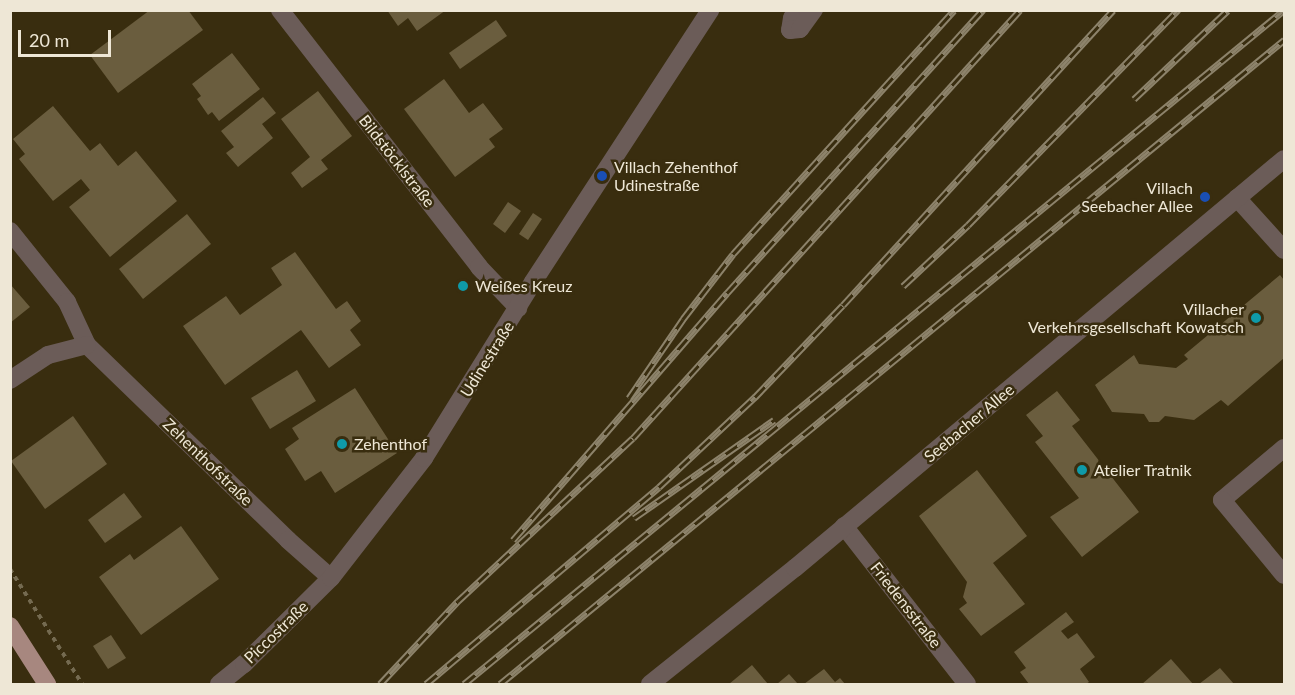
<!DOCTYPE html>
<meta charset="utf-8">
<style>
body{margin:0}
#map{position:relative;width:1295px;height:695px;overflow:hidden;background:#392d0f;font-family:Lato,sans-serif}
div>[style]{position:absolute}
.building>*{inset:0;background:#6a5d3e}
.path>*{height:4px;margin-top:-2px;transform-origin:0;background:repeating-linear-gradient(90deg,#746a50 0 4.5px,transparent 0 9px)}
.minor>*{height:18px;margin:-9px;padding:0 9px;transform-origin:9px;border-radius:9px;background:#6b5c58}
.major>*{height:18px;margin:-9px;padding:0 9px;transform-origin:9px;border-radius:9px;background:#a7877f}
.rail>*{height:7px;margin-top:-3.5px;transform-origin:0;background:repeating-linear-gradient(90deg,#392d0f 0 14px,#8d836b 0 28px);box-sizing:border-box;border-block:2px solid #8d836b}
.dots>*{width:16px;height:16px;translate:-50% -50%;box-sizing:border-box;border:3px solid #392d0f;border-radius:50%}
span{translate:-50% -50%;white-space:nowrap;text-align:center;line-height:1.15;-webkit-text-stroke:5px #392d0f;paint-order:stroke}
.street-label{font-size:16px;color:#eee7d6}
.poi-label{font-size:16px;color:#eee7d6}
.left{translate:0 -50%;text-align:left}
.right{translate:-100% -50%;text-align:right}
.frame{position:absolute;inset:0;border:12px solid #eee7d6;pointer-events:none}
.scale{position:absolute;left:18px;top:30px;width:93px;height:27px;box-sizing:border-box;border:3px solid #eee7d6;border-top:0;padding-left:8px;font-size:18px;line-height:21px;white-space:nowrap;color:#eee7d6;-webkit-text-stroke:4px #392d0f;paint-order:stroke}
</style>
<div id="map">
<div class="building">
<i style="clip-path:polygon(150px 10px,188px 10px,203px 30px,118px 93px,90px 55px)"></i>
<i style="clip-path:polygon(387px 10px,446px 10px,417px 31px,408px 18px,398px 26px)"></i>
<i style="clip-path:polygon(496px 20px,507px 36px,460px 69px,449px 53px)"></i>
<i style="clip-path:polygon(232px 53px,260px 89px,219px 121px,212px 112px,208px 115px,197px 99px,201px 96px,192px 84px)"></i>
<i style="clip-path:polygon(444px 79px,469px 113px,483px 103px,503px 129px,489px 139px,495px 147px,455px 177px,404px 109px)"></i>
<i style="clip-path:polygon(318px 91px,352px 136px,321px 160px,328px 169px,302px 188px,291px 173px,310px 157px,281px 119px)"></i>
<i style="clip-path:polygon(263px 97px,276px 113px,262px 124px,273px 138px,238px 167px,226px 153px,234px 147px,221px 131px)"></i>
<i style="clip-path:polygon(53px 106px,90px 151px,100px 143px,118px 166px,136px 151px,177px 201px,110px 257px,69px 207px,90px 190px,81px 179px,53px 201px,19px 159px,25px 154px,13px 139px)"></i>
<i style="clip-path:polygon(508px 202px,521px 211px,505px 233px,493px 224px)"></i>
<i style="clip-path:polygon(533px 213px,542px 219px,528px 240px,519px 234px)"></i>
<i style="clip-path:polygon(187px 214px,211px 244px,143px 299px,119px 269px)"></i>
<i style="clip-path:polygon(295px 252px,336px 309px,347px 301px,361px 321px,350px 330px,361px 345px,329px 368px,301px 330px,225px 385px,183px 326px,226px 296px,240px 315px,282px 285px,271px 268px)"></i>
<i style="clip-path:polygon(1280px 275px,1284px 280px,1284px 358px,1228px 406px,1221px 400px,1194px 420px,1165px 416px,1159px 422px,1149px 422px,1144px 414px,1112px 412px,1095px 385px,1134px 355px,1139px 364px,1176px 368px,1188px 359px,1184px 355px)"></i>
<i style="clip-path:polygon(10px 284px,30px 307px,10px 323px)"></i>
<i style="clip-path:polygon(297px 370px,316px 401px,270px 429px,251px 398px)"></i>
<i style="clip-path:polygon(355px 388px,397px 453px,335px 493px,321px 471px,305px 481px,285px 449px,299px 439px,292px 428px)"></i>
<i style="clip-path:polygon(1057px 391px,1080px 420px,1072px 426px,1139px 512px,1082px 557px,1050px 517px,1079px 498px,1035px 442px,1043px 436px,1026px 415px)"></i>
<i style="clip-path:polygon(73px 416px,107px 464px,45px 509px,11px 461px)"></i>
<i style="clip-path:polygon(977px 470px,1027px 536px,993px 563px,1025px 604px,981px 636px,959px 609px,967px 603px,963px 597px,967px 582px,919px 516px)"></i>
<i style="clip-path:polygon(124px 493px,142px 517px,105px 543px,88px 520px)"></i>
<i style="clip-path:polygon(181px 526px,219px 579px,141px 635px,99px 577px,130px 554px,134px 560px)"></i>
<i style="clip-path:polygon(1066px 612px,1074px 622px,1061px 631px,1068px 639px,1077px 633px,1095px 657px,1080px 669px,1089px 682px,1086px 684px,1029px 684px,1020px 672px,1026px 668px,1014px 652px)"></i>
<i style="clip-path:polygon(111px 635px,126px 658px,108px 669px,93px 646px)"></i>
<i style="clip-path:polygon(1171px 659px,1193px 684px,1142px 684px)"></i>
<i style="clip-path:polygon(752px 665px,768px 684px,729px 684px)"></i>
<i style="clip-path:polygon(1220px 668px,1234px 684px,1199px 684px)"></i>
<i style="clip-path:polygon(824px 669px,835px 682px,840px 678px,845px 684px,804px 684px)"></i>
<i style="clip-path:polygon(789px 674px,798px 684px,777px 684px)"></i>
</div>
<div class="path">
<i style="left:10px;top:569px;width:136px;rotate:57.9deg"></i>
</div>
<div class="minor">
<i style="left:280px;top:10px;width:325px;rotate:52.2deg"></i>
<i style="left:479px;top:267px;width:57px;rotate:46.4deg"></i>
<i style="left:797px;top:10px;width:9px;rotate:122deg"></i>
<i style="left:792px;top:18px;width:12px;rotate:99deg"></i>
<i style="left:790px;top:30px;width:10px;rotate:-6deg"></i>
<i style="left:800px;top:29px;width:24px;rotate:-54deg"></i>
<i style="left:1237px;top:198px;width:70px;rotate:47.9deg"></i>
<i style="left:10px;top:231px;width:91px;rotate:51.2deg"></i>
<i style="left:67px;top:302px;width:47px;rotate:65.1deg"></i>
<i style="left:87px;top:345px;width:280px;rotate:44.1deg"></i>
<i style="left:288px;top:540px;width:57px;rotate:41.5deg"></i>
<i style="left:10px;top:380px;width:45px;rotate:-33.3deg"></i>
<i style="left:48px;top:355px;width:40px;rotate:-14.4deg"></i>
<i style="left:1284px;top:448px;width:81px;rotate:140deg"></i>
<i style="left:1222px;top:500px;width:97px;rotate:50.4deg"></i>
<i style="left:844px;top:526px;width:200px;rotate:52.1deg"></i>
<i style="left:219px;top:684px;width:32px;rotate:-39deg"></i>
<i style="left:244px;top:664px;width:122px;rotate:-44.7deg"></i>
<i style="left:331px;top:578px;width:152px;rotate:-52.2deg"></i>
<i style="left:424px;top:458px;width:207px;rotate:-58.2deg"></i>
<i style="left:533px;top:282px;width:325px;rotate:-56.9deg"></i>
<i style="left:650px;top:684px;width:186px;rotate:-38.7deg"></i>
<i style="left:795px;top:568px;width:637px;rotate:-39.91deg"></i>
</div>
<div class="major">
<i style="left:10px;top:626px;width:69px;rotate:57.5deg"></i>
</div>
<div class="rail">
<i style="left:1134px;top:99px;width:129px;rotate:-43.4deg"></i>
<i style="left:903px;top:286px;width:89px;rotate:-43.2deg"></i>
<i style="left:968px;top:225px;width:301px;rotate:-45.7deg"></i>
<i style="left:629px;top:398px;width:96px;rotate:-55.6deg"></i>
<i style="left:683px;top:319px;width:82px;rotate:-52.4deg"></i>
<i style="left:733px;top:254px;width:329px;rotate:-47.8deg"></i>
<i style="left:634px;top:518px;width:171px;rotate:-35deg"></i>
<i style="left:513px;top:540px;width:327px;rotate:-49.1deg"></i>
<i style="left:727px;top:293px;width:382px;rotate:-47.9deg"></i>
<i style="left:380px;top:684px;width:114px;rotate:-46.8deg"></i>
<i style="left:458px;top:601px;width:239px;rotate:-43deg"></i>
<i style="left:633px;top:438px;width:577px;rotate:-47.88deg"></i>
<i style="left:426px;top:684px;width:305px;rotate:-40.2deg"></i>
<i style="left:659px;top:487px;width:132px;rotate:-43.2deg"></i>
<i style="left:755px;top:397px;width:127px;rotate:-46.3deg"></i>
<i style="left:843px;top:305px;width:400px;rotate:-47.5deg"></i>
<i style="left:464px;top:684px;width:1061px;rotate:-39.42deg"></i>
<i style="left:500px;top:684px;width:1015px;rotate:-39.4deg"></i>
</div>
<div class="dots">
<i style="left:602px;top:176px;background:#1a4fb4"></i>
<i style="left:1205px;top:197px;background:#1a4fb4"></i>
<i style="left:463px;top:286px;background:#0f9aa8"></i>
<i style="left:1256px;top:318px;background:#0f9aa8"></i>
<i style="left:342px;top:444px;background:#0f9aa8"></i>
<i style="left:1082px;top:470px;background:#0f9aa8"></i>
</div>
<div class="street-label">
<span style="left:397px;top:161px;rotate:52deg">Bildstöcklstraße</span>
<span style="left:487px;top:359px;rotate:-58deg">Udinestraße</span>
<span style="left:969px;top:423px;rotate:-40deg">Seebacher Allee</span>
<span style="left:208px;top:462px;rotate:44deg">Zehenthofstraße</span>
<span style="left:906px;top:605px;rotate:52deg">Friedensstraße</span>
<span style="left:276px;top:632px;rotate:-44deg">Piccostraße</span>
</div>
<div class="poi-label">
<span class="left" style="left:614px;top:176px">Villach Zehenthof<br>Udinestraße</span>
<span class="right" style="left:1193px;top:197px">Villach<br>Seebacher Allee</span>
<span class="left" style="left:475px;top:286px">Weißes Kreuz</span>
<span class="right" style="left:1244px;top:318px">Villacher<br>Verkehrsgesellschaft Kowatsch</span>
<span class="left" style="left:354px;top:444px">Zehenthof</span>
<span class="left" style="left:1094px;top:470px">Atelier Tratnik</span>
</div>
<div class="frame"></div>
<div class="scale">20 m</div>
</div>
